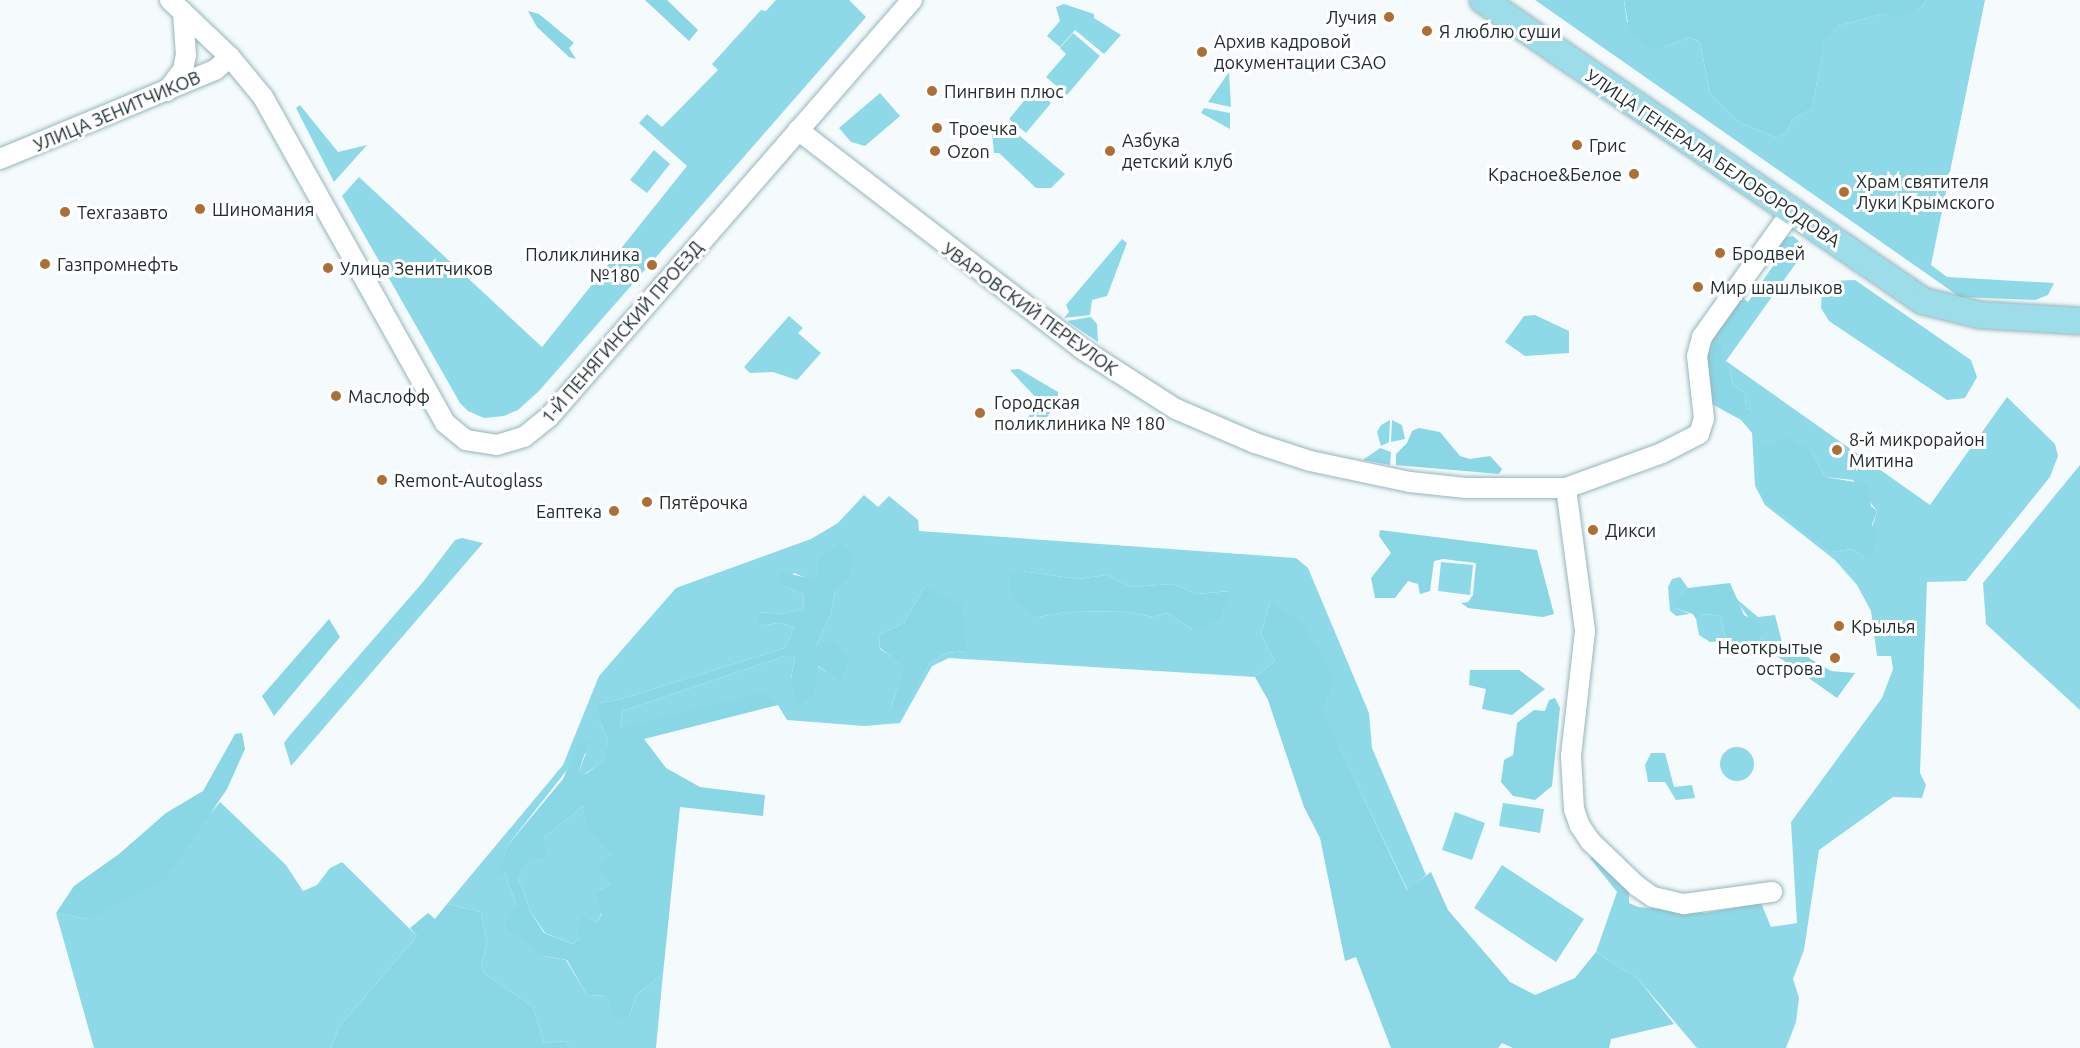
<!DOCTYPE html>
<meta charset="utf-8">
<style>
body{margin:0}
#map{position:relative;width:2080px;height:1048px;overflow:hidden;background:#f5fbfc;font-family:Ubuntu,sans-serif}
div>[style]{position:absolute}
.green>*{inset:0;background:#8ed9e8}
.round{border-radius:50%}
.forest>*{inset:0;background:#89d6e5}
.roads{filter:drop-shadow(0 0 2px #96b5bc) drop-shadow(0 0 2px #96b5bc)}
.minor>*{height:20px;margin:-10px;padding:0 10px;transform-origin:10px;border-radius:10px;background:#fff}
.major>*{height:26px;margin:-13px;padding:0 13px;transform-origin:13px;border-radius:13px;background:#9ddde9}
.dots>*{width:16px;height:16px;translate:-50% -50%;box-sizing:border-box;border:3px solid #fff;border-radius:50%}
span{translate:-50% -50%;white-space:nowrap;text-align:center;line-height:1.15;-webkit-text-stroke:6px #fff;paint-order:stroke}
.poi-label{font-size:18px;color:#202d2f}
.right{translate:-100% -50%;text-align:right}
.left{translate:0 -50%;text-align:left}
.street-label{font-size:18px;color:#202d2f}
</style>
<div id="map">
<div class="green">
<i style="clip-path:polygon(776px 0,849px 0,866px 17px,539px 391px,518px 410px,504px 416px,484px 418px,468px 411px,460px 403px,342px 196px,359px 177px,542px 347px,687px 166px,639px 123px,647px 114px,662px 127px,718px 70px,712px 64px,761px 10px,766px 11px)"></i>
<i style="clip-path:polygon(1535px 0,1624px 0,1627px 22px,1664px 47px,1689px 37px,1700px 42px,1710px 93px,1739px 122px,1775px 137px,1786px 133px,1793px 119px,1812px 109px,1824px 42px,1838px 26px,1881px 14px,1901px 16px,1921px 8px,1926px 0,1985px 0,1931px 265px,1947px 277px,2054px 283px,2048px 295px,2035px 300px,1960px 297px)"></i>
<i style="clip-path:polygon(1064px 4px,1094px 14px,1094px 18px,1121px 35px,1104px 54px,1075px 30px,1060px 47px,1047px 36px,1060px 21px,1056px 7px)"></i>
<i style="clip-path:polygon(1073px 33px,1100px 56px,1067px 95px,1046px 77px,1066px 54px,1060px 48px)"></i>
<i style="clip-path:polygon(1229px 72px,1231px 107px,1208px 102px)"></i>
<i style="clip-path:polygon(1034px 89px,1051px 103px,1026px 133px,1009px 119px)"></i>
<i style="clip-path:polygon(880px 93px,900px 116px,865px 146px,851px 142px,839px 128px)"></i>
<i style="clip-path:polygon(300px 105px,338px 152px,367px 145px,334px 182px,296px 108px)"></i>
<i style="clip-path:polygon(1204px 108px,1230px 113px,1230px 129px,1201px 113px)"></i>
<i style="clip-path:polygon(1014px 131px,1065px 174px,1051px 188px,1036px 188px,999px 153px,994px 153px,992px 132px)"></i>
<i style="clip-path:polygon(654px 150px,670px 164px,647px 193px,630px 180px)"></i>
<i style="clip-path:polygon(evenodd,1793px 236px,1802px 244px,1799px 259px,1726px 361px,1930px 505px,2007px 397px,2055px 444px,2058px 456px,2050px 477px,1966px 581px,1927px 582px,1920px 773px,1926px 785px,1922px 798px,1893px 797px,1819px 850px,1804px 950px,1793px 979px,1799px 998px,1796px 1022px,1786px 1048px,1697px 1048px,1638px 979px,1596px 952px,1617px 892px,1590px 858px,1595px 857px,1629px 889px,1629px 903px,1638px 907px,1706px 913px,1761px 903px,1771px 927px,1797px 923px,1791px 822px,1882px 698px,1893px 669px,1891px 656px,1877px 656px,1871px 611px,1857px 585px,1835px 560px,1765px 505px,1755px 486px,1752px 433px,1741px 420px,1710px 403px,1704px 366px,1707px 343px,1740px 296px,1748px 302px,1773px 266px,1766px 261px,1782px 238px,1793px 236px,1721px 359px,1730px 370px,1733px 385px,1745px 393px,1746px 408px,1752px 412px,1713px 397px,1721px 359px,1793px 236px,1763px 446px,1811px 451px,1825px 477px,1853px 480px,1877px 511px,1864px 556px,1851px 549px,1831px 552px,1763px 446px)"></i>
<i style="clip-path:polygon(1122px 239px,1127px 243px,1107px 296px,1092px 300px,1090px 315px,1064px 318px,1069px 312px,1066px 305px)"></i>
<i style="clip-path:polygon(1855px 280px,1971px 360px,1977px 377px,1965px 398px,1947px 400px,1829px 321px,1821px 308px,1822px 291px,1832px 281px)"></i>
<i style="clip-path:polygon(1535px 315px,1569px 331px,1569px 353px,1525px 356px,1505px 342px,1524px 316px)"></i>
<i style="clip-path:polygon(789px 316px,803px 328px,798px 333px,821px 353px,797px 380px,773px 372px,750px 373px,744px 367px)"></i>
<i style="clip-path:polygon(1091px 317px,1097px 324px,1098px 342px,1067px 321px)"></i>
<i style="clip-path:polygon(1019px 369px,1058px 392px,1058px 400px,1037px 433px,1024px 422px,1040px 402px,1010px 370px)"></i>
<i style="clip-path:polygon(1390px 420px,1389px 442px,1381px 446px,1377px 432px,1381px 425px)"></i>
<i style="clip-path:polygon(1392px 420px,1402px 425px,1405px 439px,1391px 442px)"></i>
<i style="clip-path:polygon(1380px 448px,1391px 452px,1390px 465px,1363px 460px)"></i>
<i style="clip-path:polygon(2080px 465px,2080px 710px,1986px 624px,1983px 583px)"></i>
<i style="clip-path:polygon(evenodd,864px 495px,878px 507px,889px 496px,918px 520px,919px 531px,1296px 558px,1308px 568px,1369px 713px,1372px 748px,1426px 875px,1408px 891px,1270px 602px,1261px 634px,1275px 661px,1255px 677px,949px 658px,932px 666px,900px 723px,864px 726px,787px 720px,778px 705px,620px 727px,622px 711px,785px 656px,795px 656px,791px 679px,817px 666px,841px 681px,816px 646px,831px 614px,835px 590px,794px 573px,782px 586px,804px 594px,803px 609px,782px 614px,759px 612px,759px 626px,779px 623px,795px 627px,785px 648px,618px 700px,599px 703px,599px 719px,608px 740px,607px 759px,585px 774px,579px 771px,586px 753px,570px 766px,508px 845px,498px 875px,505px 873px,516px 905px,544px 956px,566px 960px,587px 995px,608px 996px,629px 1017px,636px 995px,663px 974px,656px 1048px,571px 1048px,566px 1041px,544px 1043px,533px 1007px,484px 973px,481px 964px,487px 944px,481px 912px,447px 904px,563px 765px,599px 676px,676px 588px,811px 539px,838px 523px,864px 495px,1021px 571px,1078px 579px,1107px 575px,1131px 587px,1173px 584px,1197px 594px,1230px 591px,1192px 629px,1167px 613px,1153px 617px,1125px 611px,1067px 612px,1038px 617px,1021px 571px,864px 495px,924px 587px,966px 651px,946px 653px,929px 664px,902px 712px,892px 705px,905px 665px,880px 649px,879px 635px,904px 623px,924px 587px)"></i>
<i style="clip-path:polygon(462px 538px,483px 543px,291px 766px,284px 743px,290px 735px,423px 582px,455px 540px)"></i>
<i style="clip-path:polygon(1441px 562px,1473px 565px,1470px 595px,1438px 591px)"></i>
<i style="clip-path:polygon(1680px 577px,1688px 588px,1673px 607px,1690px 614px,1676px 616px,1670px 611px,1668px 587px,1672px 579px)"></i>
<i style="clip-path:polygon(1732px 595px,1758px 617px,1775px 615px,1783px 646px,1787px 648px,1786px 662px,1760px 646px,1762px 636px)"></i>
<i style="clip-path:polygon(1705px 614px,1721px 616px,1726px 641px,1710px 642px,1699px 635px,1696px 619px)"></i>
<i class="round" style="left:1720px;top:747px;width:34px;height:34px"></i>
<i style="clip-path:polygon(1651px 753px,1665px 753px,1674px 787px,1692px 785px,1695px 798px,1676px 800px,1665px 782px,1648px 782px,1645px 765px)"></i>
<i style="clip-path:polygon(220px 802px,286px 865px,303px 891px,317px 885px,330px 868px,342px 862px,417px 936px,339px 1027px,331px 1048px,94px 1048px,56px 913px,88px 919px,202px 823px)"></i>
<i style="clip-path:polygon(1503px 803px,1544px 809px,1540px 833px,1499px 826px)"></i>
<i style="clip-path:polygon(583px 806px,612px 855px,611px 884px,594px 893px,602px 913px,596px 923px,584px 916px,580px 938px,573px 944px,545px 933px,530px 911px,518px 877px,543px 838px)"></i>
<i style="clip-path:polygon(1455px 812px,1485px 823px,1472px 860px,1442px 850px)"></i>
<i style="clip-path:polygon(1502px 865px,1584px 919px,1556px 962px,1474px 908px)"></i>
</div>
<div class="forest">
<i style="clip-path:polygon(645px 0,667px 0,698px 30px,689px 41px)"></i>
<i style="clip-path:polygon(1624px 0,1926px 0,1921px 8px,1901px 17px,1881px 14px,1838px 26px,1824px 43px,1812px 109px,1793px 119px,1786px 133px,1775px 137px,1739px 122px,1710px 93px,1700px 42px,1689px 37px,1664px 47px,1651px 48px,1630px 35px)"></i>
<i style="clip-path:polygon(528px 11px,539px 14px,574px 43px,569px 48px,576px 59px,569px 57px,537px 27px)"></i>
<i style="clip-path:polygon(1717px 342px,1723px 346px,1722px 359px,1730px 370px,1733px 385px,1745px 393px,1746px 408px,1752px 412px,1743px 416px,1727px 412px,1713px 397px,1708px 359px)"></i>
<i style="clip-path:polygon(1419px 428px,1440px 432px,1460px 456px,1470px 459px,1490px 456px,1502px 469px,1499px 474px,1396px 465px,1396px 454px,1407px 443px,1412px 431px)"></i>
<i style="clip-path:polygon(1787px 437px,1811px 451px,1825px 477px,1867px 484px,1871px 506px,1877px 511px,1872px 525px,1879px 533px,1872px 555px,1864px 556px,1851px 549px,1831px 552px,1765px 500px,1759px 488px,1759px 452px,1763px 446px,1770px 446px)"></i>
<i style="clip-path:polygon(1380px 530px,1537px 550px,1554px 614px,1543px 617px,1468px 608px,1461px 603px,1468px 602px,1473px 595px,1476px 563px,1443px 559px,1434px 561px,1430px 591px,1420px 594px,1418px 584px,1408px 581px,1395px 598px,1375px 598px,1371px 578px,1391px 553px,1379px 536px)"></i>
<i style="clip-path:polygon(evenodd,841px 542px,853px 557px,850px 577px,835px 590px,831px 614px,816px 646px,833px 641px,848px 658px,841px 682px,818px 666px,814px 693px,798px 708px,791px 679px,795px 656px,785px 656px,622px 711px,620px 727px,765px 693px,778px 705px,644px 739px,666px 768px,700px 787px,765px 795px,763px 816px,680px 807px,663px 974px,636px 995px,629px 1017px,613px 1017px,608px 996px,587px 995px,567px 960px,544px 956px,505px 927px,516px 905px,505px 873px,497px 876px,508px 845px,563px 779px,578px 744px,589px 741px,579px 771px,586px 774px,606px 759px,608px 740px,599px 719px,599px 703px,618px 700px,785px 648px,795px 627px,779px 623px,759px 626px,759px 612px,782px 614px,803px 609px,804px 594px,782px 586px,778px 571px,816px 580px,819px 559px,841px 542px,583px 806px,589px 830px,612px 855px,598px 866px,611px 884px,594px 893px,602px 914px,596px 923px,583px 915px,576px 928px,580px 938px,573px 944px,544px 933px,530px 911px,518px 877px,530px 859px,548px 857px,543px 838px,583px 806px)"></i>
<i style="clip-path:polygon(1021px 571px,1078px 579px,1107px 575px,1131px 587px,1173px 584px,1197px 594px,1231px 591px,1219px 618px,1207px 627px,1192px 629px,1167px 613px,1153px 617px,1125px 611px,1067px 612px,1038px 617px,1014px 602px,1008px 574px)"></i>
<i style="clip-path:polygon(1730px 583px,1744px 615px,1758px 623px,1762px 636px,1760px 646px,1726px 641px,1721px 616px,1705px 614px,1696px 619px,1693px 614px,1672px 607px,1688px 588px)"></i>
<i style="clip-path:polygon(924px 587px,962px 604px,966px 651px,946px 653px,929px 664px,902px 713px,892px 706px,904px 666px,880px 648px,879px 635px,904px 623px)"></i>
<i style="clip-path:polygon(1270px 602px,1302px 622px,1335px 679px,1322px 710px,1407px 890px,1431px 872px,1448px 910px,1510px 982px,1535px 995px,1575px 978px,1596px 952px,1638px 979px,1674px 1024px,1611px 1039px,1609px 1048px,1513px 1048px,1502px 1043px,1498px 1048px,1391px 1048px,1356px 957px,1345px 961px,1320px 838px,1304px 807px,1268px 700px,1255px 677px,1275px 661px,1261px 634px)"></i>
<i style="clip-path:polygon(329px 619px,340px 637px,274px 716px,262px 696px)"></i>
<i style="clip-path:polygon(1805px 647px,1809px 658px,1831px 671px,1855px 673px,1837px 698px,1786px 662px,1787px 648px)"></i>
<i style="clip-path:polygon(1470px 670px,1519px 670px,1545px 689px,1512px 715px,1482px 709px,1486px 689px,1469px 685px)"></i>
<i style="clip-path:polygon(1555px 698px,1560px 708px,1552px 786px,1535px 800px,1513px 796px,1501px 782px,1504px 760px,1513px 755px,1517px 723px,1534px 710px,1545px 711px,1549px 700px)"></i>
<i style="clip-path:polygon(242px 733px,245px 749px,227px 789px,166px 879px,88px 919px,56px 913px,74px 886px,119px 854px,166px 813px,203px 791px,235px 734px)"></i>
<i style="clip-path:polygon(447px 904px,481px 912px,487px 944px,481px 964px,484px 973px,533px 1007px,544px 1043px,566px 1041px,571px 1048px,331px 1048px,339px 1027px,417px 936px,410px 928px,428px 913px,435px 919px)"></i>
</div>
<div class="roads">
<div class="minor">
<i style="left:170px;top:0;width:83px;rotate:43.5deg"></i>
<i style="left:230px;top:57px;width:52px;rotate:50.5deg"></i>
<i style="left:263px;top:97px;width:373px;rotate:60.8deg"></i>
<i style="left:445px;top:423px;width:27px;rotate:39deg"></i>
<i style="left:466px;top:440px;width:31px;rotate:9deg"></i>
<i style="left:497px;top:445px;width:28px;rotate:-17deg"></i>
<i style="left:524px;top:437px;width:32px;rotate:-39deg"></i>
<i style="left:549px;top:417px;width:553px;rotate:-48.96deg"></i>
<i style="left:167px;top:91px;width:26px;rotate:-53deg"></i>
<i style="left:183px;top:70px;width:15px;rotate:-79deg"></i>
<i style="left:186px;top:55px;width:43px;rotate:-94deg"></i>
<i style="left:798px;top:130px;width:359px;rotate:37.6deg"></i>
<i style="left:1082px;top:349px;width:112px;rotate:32.6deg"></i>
<i style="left:1176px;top:409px;width:86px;rotate:23.3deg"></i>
<i style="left:1255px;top:443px;width:58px;rotate:18.1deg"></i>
<i style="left:1310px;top:461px;width:102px;rotate:11.9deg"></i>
<i style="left:1410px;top:482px;width:56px;rotate:6.1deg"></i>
<i style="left:1466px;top:488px;width:100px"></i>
<i style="left:1566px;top:488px;width:102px;rotate:-20deg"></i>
<i style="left:1662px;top:453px;width:42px;rotate:-27.2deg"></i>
<i style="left:1699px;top:434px;width:16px;rotate:-72deg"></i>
<i style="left:1704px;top:419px;width:63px;rotate:-96.3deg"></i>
<i style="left:1697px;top:356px;width:20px;rotate:-75deg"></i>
<i style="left:1702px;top:337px;width:153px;rotate:-54.5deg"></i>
<i style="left:0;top:159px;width:233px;rotate:-22.5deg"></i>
<i style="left:215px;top:70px;width:20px;rotate:-41deg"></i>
<i style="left:1566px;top:488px;width:144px;rotate:82.4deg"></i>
<i style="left:1585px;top:631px;width:126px;rotate:96.4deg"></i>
<i style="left:1571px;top:756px;width:53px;rotate:86.8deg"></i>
<i style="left:1574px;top:809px;width:18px;rotate:71deg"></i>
<i style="left:1580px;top:826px;width:18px;rotate:56deg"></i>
<i style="left:1590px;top:841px;width:65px;rotate:43.8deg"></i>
<i style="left:1637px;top:886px;width:19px;rotate:35deg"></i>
<i style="left:1653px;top:897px;width:32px;rotate:13deg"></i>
<i style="left:1684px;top:904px;width:89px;rotate:-7.8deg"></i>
</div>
<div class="major">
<i style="left:1483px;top:0;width:533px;rotate:34.38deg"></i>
<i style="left:1923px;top:301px;width:59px;rotate:13.8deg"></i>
<i style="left:1980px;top:315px;width:100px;rotate:3.4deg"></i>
</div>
</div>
<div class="dots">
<i style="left:1389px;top:17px;background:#ad6f34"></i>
<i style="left:1427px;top:31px;background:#ad6f34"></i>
<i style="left:1202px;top:52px;background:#ad6f34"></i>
<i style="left:932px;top:91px;background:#ad6f34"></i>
<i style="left:937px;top:128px;background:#ad6f34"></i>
<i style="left:1577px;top:145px;background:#ad6f34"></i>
<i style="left:935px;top:151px;background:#ad6f34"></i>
<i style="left:1110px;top:151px;background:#ad6f34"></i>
<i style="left:1634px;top:174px;background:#ad6f34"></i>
<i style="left:1844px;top:192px;background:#ad6f34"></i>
<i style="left:200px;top:209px;background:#ad6f34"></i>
<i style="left:65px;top:212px;background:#ad6f34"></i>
<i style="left:1720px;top:253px;background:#ad6f34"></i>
<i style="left:45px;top:264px;background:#ad6f34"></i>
<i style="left:652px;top:265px;background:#ad6f34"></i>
<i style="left:328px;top:268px;background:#ad6f34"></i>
<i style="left:1698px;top:287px;background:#ad6f34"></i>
<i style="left:336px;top:396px;background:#ad6f34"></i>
<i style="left:980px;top:413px;background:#ad6f34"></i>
<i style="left:1837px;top:450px;background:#ad6f34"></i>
<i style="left:382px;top:480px;background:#ad6f34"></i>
<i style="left:647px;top:502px;background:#ad6f34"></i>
<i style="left:614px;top:511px;background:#ad6f34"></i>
<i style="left:1593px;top:530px;background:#ad6f34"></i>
<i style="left:1839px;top:626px;background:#ad6f34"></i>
<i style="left:1835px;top:658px;background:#ad6f34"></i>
</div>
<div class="poi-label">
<span class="right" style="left:1377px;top:17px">Лучия</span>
<span class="left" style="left:1439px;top:31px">Я люблю суши</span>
<span class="left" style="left:1214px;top:52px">Архив кадровой<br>документации СЗАО</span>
<span class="left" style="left:944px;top:91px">Пингвин плюс</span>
<span class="left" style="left:949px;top:128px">Троечка</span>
<span class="left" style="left:1122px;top:151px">Азбука<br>детский клуб</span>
<span class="left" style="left:1589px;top:145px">Грис</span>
<span class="left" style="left:947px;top:151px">Ozon</span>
<span class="right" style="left:1622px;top:174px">Красное&amp;Белое</span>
<span class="left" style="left:1856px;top:192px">Храм святителя<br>Луки Крымского</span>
<span class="left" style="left:212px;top:209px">Шиномания</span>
<span class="left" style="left:77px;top:212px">Техгазавто</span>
<span class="left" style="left:1732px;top:253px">Бродвей</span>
<span class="right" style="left:640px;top:265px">Поликлиника<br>№180</span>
<span class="left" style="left:57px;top:264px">Газпромнефть</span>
<span class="left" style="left:340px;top:268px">Улица Зенитчиков</span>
<span class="left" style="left:1710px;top:287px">Мир шашлыков</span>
<span class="left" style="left:348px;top:396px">Маслофф</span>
<span class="left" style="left:994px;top:413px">Городская<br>поликлиника № 180</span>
<span class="left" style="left:1849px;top:450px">8-й микрорайон<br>Митина</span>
<span class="left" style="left:394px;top:480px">Remont-Autoglass</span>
<span class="left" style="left:659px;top:502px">Пятёрочка</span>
<span class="right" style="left:602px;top:511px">Еаптека</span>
<span class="left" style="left:1605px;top:530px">Дикси</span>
<span class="left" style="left:1851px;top:626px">Крылья</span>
<span class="right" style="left:1823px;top:658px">Неоткрытые<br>острова</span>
</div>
<div class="street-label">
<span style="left:117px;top:111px;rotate:-23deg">УЛИЦА ЗЕНИТЧИКОВ</span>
<span style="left:1713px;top:158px;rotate:34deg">УЛИЦА ГЕНЕРАЛА БЕЛОБОРОДОВА</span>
<span style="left:1030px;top:309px;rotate:36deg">УВАРОВСКИЙ ПЕРЕУЛОК</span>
<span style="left:622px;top:332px;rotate:-49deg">1-Й ПЕНЯГИНСКИЙ ПРОЕЗД</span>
</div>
</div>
